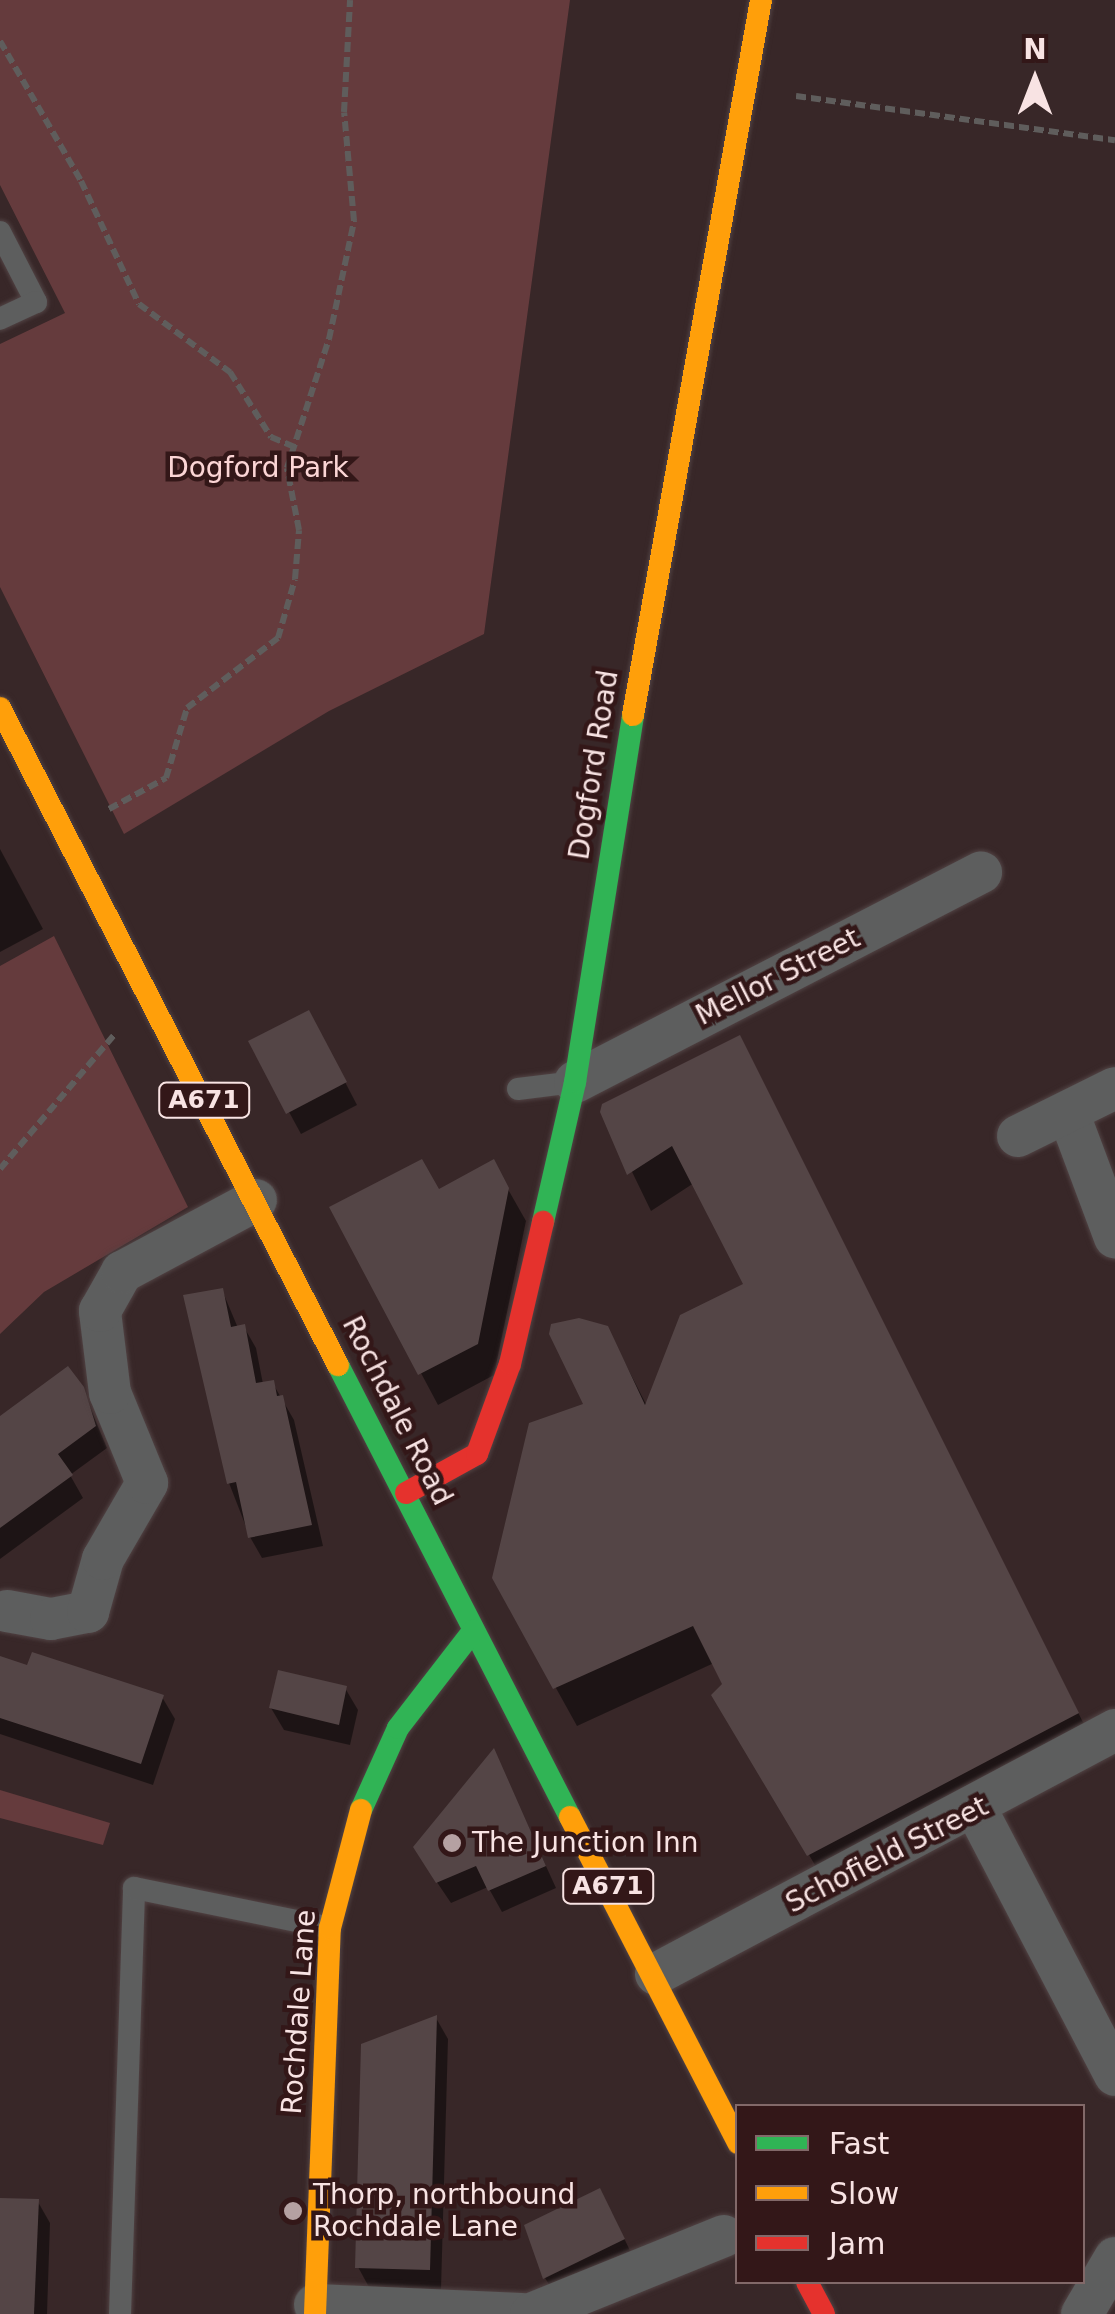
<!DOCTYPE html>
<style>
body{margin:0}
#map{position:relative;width:1115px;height:2314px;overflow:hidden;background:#382728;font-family:"DejaVu Sans",sans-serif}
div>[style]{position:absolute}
.green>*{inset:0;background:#653b3d}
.shadow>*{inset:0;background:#0007}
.building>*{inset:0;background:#544546}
.path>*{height:6px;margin-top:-3px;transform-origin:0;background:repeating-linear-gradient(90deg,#5f5d5c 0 10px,transparent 0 15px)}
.roads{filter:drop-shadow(0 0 2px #514344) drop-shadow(0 0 2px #514344)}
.lane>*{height:22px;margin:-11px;padding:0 11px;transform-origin:11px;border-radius:11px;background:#5d5e5e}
.street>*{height:42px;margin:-21px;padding:0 21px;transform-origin:21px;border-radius:21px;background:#5d5e5e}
.fast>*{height:22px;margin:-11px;padding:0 11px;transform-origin:11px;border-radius:11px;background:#30b455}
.slow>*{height:22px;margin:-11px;padding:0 11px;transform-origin:11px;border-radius:11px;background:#ff9f0a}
.jam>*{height:22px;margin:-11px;padding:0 11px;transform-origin:11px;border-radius:11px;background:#e5322d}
.dots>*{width:28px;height:28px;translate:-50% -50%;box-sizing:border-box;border:5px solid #331718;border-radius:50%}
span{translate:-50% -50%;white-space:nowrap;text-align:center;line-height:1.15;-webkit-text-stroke:9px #331718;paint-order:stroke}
.shield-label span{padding:2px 8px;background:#331718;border:2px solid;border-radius:8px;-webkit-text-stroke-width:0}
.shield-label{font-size:25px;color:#f8e3e3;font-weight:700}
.park-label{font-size:28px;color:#fbd5d5}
.street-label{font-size:28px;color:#f8e3e3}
.poi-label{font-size:28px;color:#f8e3e3}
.left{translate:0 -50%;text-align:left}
.legend{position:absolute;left:735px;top:2104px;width:350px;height:180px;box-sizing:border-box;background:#331718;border:2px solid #826969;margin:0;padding:12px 18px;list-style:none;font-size:30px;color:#f8e3e3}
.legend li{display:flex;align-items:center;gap:20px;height:50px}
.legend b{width:50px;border:2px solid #826969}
.north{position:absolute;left:985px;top:30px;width:100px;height:100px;-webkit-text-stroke:8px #331718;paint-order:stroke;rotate:0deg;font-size:28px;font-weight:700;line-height:40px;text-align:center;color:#f8e3e3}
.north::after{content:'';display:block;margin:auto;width:35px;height:45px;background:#f8e3e3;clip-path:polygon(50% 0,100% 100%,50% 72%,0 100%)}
</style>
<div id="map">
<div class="green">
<i style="clip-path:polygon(0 0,570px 0,484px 634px,329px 711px,124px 834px,0 587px,0 344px,65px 313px,0 185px)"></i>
<i style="clip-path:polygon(54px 936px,188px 1207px,44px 1292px,0 1334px,0 966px)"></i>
<i style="clip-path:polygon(0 1790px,110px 1823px,103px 1845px,0 1818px)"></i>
</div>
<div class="shadow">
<i style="clip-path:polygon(0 849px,43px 929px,0 952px)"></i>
<i style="clip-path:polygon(320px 1034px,357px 1105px,301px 1134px,251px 1042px)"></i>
<i style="clip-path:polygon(739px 1038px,1098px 1752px,831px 1892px,714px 1695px,725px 1685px,714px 1663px,577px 1726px,495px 1578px,587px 1405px,607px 1328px,647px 1406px,747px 1285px,694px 1183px,651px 1211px,603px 1112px)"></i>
<i style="clip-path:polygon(493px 1163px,526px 1221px,494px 1375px,438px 1405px,333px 1208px,439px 1192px)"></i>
<i style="clip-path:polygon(222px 1290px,238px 1328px,244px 1327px,256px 1348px,263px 1384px,272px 1382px,294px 1420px,323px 1546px,262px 1558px,250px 1537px,229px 1483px)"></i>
<i style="clip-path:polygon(82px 1388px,107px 1448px,70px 1475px,83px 1498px,0 1559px,0 1450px)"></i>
<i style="clip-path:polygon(0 1662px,162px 1697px,175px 1719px,153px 1785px,0 1734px)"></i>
<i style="clip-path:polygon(345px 1688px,358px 1710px,350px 1745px,284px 1730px,271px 1708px)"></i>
<i style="clip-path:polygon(494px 1752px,556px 1888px,502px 1912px,488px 1887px,451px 1903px,428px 1869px)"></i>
<i style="clip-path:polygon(436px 2018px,448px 2039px,441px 2290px,370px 2289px,358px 2267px)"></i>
<i style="clip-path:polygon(0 2200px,38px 2202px,50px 2223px,47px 2314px,0 2314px)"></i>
<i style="clip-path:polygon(612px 2213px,635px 2261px,558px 2299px,545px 2278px)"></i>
</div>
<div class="building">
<i style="clip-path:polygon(309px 1010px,347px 1082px,286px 1114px,248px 1041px)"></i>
<i style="clip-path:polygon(740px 1035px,1079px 1713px,807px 1856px,711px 1695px,722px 1684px,693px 1626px,553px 1689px,492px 1578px,529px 1423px,583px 1404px,549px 1334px,551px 1324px,579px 1318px,608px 1326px,645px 1405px,680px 1315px,743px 1284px,672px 1146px,627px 1175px,600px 1112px,602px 1104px)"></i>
<i style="clip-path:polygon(422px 1159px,439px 1189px,494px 1159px,509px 1188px,478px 1344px,418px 1375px,329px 1207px)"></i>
<i style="clip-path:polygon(223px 1288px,231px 1327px,245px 1324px,256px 1383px,274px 1380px,277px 1396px,283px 1395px,312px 1525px,248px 1538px,236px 1482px,227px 1484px,183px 1295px)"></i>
<i style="clip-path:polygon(68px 1366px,84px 1387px,96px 1426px,58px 1454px,73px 1475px,0 1528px,0 1416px)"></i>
<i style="clip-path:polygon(32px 1652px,164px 1695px,141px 1764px,0 1718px,0 1656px,27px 1665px)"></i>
<i style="clip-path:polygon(278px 1670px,347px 1686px,339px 1725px,269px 1708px)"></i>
<i style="clip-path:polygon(494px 1748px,546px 1866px,488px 1891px,476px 1866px,436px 1883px,413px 1847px)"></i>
<i style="clip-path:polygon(437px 2015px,430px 2270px,355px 2268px,361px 2044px)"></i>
<i style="clip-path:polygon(600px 2188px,625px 2239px,543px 2279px,524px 2225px)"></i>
<i style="clip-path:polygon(0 2198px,39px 2199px,34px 2314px,0 2314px)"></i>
</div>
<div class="path">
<i style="left:0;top:41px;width:162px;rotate:59.9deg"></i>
<i style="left:81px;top:181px;width:136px;rotate:64.8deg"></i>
<i style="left:139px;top:304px;width:114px;rotate:36.8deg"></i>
<i style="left:230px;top:372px;width:77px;rotate:57.8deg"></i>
<i style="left:271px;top:437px;width:25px;rotate:23deg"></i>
<i style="left:796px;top:96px;width:322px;rotate:7.9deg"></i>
<i style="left:109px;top:809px;width:65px;rotate:-28.5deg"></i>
<i style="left:166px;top:778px;width:73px;rotate:-73.3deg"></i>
<i style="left:187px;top:708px;width:115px;rotate:-37.6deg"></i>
<i style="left:278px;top:638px;width:61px;rotate:-73.9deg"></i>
<i style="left:295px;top:579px;width:49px;rotate:-85.3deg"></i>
<i style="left:299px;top:530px;width:63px;rotate:-101deg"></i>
<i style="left:287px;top:468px;width:136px;rotate:-72deg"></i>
<i style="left:329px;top:339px;width:121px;rotate:-78deg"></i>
<i style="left:354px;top:221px;width:109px;rotate:-95.2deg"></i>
<i style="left:344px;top:112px;width:112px;rotate:-86.9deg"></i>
<i style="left:0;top:1169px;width:175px;rotate:-49.6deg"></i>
</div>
<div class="roads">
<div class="lane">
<i style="left:0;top:232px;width:79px;rotate:62.8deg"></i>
<i style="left:36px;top:302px;width:40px;rotate:155deg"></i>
<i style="left:518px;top:1089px;width:56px;rotate:-7.1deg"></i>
<i style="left:120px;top:2314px;width:426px;rotate:-88.1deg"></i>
<i style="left:134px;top:1888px;width:200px;rotate:11.5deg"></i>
</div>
<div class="street">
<i style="left:575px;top:1082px;width:457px;rotate:-27.3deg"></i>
<i style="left:1068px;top:1112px;width:134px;rotate:69.5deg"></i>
<i style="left:1018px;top:1136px;width:108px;rotate:-26.3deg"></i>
<i style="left:7px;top:1611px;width:45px;rotate:10.3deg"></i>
<i style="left:51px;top:1619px;width:38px;rotate:-11deg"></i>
<i style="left:88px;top:1612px;width:55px;rotate:-74.2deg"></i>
<i style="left:103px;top:1559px;width:88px;rotate:-59.9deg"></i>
<i style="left:147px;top:1483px;width:97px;rotate:-112.3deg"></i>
<i style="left:110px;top:1393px;width:83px;rotate:-97deg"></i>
<i style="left:100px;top:1311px;width:45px;rotate:-60.6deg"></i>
<i style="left:122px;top:1272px;width:152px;rotate:-28.2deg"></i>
<i style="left:976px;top:1809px;width:300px;rotate:62.4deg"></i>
<i style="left:656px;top:1974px;width:520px;rotate:-27.99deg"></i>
<i style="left:315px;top:2305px;width:208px;rotate:2.5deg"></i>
<i style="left:531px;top:2314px;width:208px;rotate:-22deg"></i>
<i style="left:1082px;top:2314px;width:65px;rotate:-59.5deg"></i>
</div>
<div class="fast">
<i style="left:543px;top:1222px;width:144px;rotate:-77.1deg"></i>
<i style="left:575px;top:1082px;width:372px;rotate:-81deg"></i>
<i style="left:338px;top:1365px;width:508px;rotate:62.83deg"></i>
<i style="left:361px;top:1810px;width:90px;rotate:-65.7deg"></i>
<i style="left:398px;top:1728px;width:123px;rotate:-52.3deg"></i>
</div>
<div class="slow">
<i style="left:0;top:708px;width:739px;rotate:62.78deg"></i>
<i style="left:633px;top:715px;width:726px;rotate:-79.85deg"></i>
<i style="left:570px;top:1817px;width:367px;rotate:62.7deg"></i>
<i style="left:315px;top:2314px;width:386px;rotate:-87.8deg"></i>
<i style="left:330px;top:1928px;width:122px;rotate:-75.3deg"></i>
</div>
<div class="jam">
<i style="left:406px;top:1493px;width:81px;rotate:-28.8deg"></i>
<i style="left:477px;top:1454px;width:96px;rotate:-69.9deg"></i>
<i style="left:510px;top:1364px;width:146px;rotate:-76.9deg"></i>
<i style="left:807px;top:2282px;width:36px;rotate:62deg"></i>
</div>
</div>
<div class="dots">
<i style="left:452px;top:1843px;background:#b5a1a2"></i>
<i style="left:293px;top:2211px;background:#b5a1a2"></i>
</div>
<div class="shield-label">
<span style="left:204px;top:1100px">A671</span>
<span style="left:608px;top:1886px">A671</span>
</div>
<div class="park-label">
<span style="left:258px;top:468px">Dogford Park</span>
</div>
<div class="street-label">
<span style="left:594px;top:765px;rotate:-81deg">Dogford Road</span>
<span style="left:778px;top:977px;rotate:-27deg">Mellor Street</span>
<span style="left:397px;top:1411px;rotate:63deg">Rochdale Road</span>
<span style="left:887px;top:1855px;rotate:-27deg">Schofield Street</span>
<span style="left:299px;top:2012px;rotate:-86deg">Rochdale Lane</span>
</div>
<div class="poi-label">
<span class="left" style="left:472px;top:1843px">The Junction Inn</span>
<span class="left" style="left:313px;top:2211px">Thorp, northbound<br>Rochdale Lane</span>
</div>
<ul class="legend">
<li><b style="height:12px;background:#30b455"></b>Fast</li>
<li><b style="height:12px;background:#ff9f0a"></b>Slow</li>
<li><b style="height:12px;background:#e5322d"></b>Jam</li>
</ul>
<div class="north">N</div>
</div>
